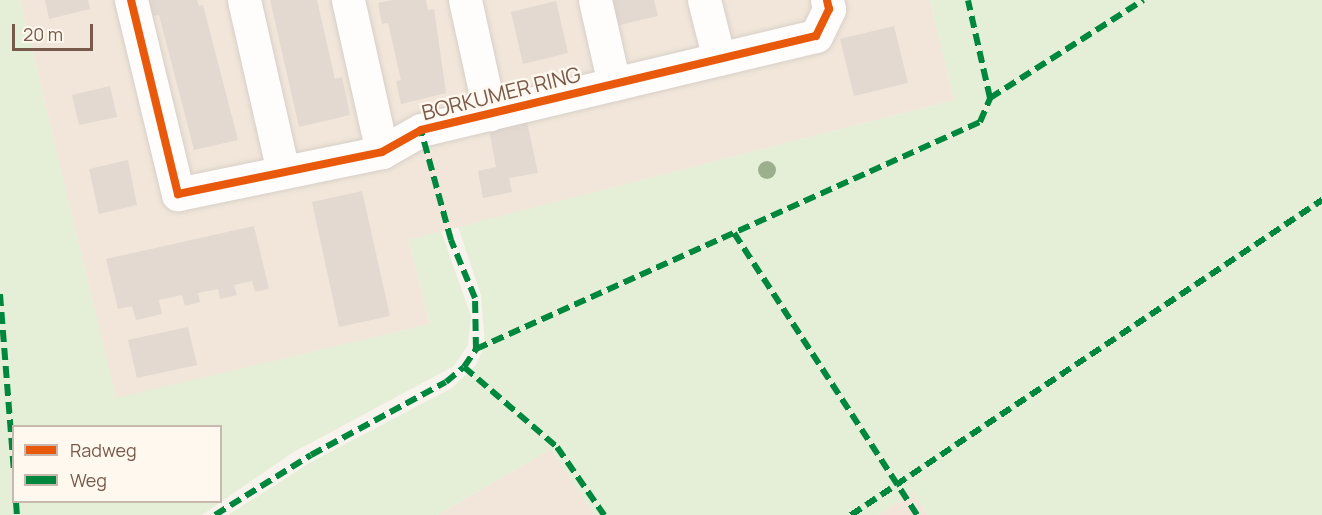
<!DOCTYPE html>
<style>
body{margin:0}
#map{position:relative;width:1322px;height:515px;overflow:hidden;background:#f8f3ec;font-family:Manrope,sans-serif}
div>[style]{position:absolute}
.residential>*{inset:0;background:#f1e6d9}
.green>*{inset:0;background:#e5efd7}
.building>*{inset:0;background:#e3d9d1}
.roads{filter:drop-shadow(0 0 2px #d7cfc9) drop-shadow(0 0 2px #d7cfc9)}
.minor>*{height:33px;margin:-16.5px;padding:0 16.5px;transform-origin:16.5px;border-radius:16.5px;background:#fefdfc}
.quiet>*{height:6px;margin-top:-3px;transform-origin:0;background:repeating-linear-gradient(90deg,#00873e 0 12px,transparent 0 18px)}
.cycleway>*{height:8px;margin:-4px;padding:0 4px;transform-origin:4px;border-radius:4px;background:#e8590c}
.trees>*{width:18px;height:18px;margin:-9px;border-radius:50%;background:#9db08d}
span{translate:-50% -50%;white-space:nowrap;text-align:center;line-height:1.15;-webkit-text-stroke:4.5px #fff8ef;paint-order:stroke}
.street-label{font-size:21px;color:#79594a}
.legend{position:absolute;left:12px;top:425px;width:210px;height:78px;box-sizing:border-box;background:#fff8ef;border:2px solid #c9b8ad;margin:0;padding:8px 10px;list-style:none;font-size:18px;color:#79594a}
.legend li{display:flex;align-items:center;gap:12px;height:30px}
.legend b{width:30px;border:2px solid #c9b8ad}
.scale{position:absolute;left:12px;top:24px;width:81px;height:27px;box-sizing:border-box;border:3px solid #79594a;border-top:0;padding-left:8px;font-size:18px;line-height:21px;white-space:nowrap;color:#79594a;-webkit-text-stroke:4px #fff8ef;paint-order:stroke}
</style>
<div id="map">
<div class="residential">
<i style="clip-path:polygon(20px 0,930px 0,954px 100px,409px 240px,430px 324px,116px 399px)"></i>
<i style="clip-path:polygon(551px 449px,595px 515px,437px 515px)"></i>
<i style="clip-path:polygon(913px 492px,928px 515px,878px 515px)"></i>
</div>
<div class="green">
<i style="clip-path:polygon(evenodd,0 0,20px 0,116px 398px,430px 324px,409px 240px,441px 231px,471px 316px,468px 345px,454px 366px,292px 453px,202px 515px,0 515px,0 0,14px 426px,220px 426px,220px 502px,14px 502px,14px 426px)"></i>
<i style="clip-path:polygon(930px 0,1322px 0,1322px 515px,928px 515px,913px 492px,878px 515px,595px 515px,551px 449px,437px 515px,228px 515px,311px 462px,452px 388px,476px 365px,485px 344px,481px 295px,458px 227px,954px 100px)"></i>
</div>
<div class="building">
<i style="clip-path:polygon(45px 0,88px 0,90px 9px,49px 19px)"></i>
<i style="clip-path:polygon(149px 0,197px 0,199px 6px,203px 5px,238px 140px,194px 150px,159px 15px,153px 16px)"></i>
<i style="clip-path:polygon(270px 0,317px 0,335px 79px,342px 77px,350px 115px,299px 127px)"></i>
<i style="clip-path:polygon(393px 0,426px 0,428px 10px,434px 9px,446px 93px,401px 104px,396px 81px,401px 80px,388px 23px,382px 24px,378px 3px)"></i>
<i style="clip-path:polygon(609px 0,654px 0,658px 16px,615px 26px)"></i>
<i style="clip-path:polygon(556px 1px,568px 53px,523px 64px,511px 12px)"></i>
<i style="clip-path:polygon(894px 26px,908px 83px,854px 96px,840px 39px)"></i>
<i style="clip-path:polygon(110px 86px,117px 117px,79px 125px,72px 95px)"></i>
<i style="clip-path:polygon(527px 122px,538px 173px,509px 178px,512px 192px,483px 198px,478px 171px,496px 167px,489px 130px)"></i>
<i style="clip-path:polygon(128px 160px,137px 205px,99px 214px,89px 169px)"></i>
<i style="clip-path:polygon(362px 191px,390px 316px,339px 327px,312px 202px)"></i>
<i style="clip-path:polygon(254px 226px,269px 289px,255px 292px,252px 281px,234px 285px,237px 295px,220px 299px,218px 289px,198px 293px,200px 302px,185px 306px,182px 295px,159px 300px,162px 314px,136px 320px,132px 306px,118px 309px,106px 259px)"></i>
<i style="clip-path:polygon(188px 327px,197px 365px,137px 378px,128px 340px)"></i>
</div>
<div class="roads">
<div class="minor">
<i style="left:131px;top:0;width:200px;rotate:76.4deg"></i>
<i style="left:178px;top:194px;width:208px;rotate:-11.6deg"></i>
<i style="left:382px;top:152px;width:45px;rotate:-29.4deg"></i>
<i style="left:421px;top:130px;width:406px;rotate:-13.4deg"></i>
<i style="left:816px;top:36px;width:30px;rotate:-64deg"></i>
<i style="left:829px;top:9px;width:9px;rotate:-103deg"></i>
<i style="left:244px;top:0;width:176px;rotate:77.2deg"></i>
<i style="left:348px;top:0;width:156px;rotate:77.4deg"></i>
<i style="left:465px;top:0;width:117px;rotate:77.6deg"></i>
<i style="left:595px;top:0;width:86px;rotate:77.3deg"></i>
<i style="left:704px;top:0;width:61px;rotate:75.7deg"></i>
</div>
</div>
<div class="quiet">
<i style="left:990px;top:98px;width:182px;rotate:-32.6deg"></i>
<i style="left:734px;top:233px;width:336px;rotate:57deg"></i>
<i style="left:0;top:294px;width:179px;rotate:85.5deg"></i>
<i style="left:476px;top:349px;width:553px;rotate:-24.25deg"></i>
<i style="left:980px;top:122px;width:26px;rotate:-67deg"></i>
<i style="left:990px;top:98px;width:100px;rotate:-102.7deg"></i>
<i style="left:464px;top:367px;width:123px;rotate:40.7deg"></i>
<i style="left:557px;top:447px;width:83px;rotate:55.3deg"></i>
<i style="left:16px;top:502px;width:13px;rotate:86deg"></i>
<i style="left:215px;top:515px;width:113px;rotate:-32deg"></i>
<i style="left:311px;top:455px;width:153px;rotate:-28.4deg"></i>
<i style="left:446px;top:382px;width:23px;rotate:-40deg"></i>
<i style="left:464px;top:367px;width:22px;rotate:-56deg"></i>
<i style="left:476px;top:349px;width:51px;rotate:-91.1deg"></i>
<i style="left:475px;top:298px;width:63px;rotate:-112.5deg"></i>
<i style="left:451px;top:240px;width:114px;rotate:-105.3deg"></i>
<i style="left:851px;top:515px;width:567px;rotate:-33.77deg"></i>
</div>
<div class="cycleway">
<i style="left:131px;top:0;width:200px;rotate:76.4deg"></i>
<i style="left:178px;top:194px;width:208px;rotate:-11.6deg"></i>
<i style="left:382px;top:152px;width:45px;rotate:-29.4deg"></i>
<i style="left:421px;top:130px;width:406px;rotate:-13.4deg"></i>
<i style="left:816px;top:36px;width:30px;rotate:-64deg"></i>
<i style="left:829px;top:9px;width:9px;rotate:-103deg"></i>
</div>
<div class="trees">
<i style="left:767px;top:170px"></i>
</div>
<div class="street-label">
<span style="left:501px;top:93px;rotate:-14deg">BORKUMER RING</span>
</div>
<ul class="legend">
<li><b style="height:8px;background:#e8590c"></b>Radweg</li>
<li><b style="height:8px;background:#00873e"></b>Weg</li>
</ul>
<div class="scale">20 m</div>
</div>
